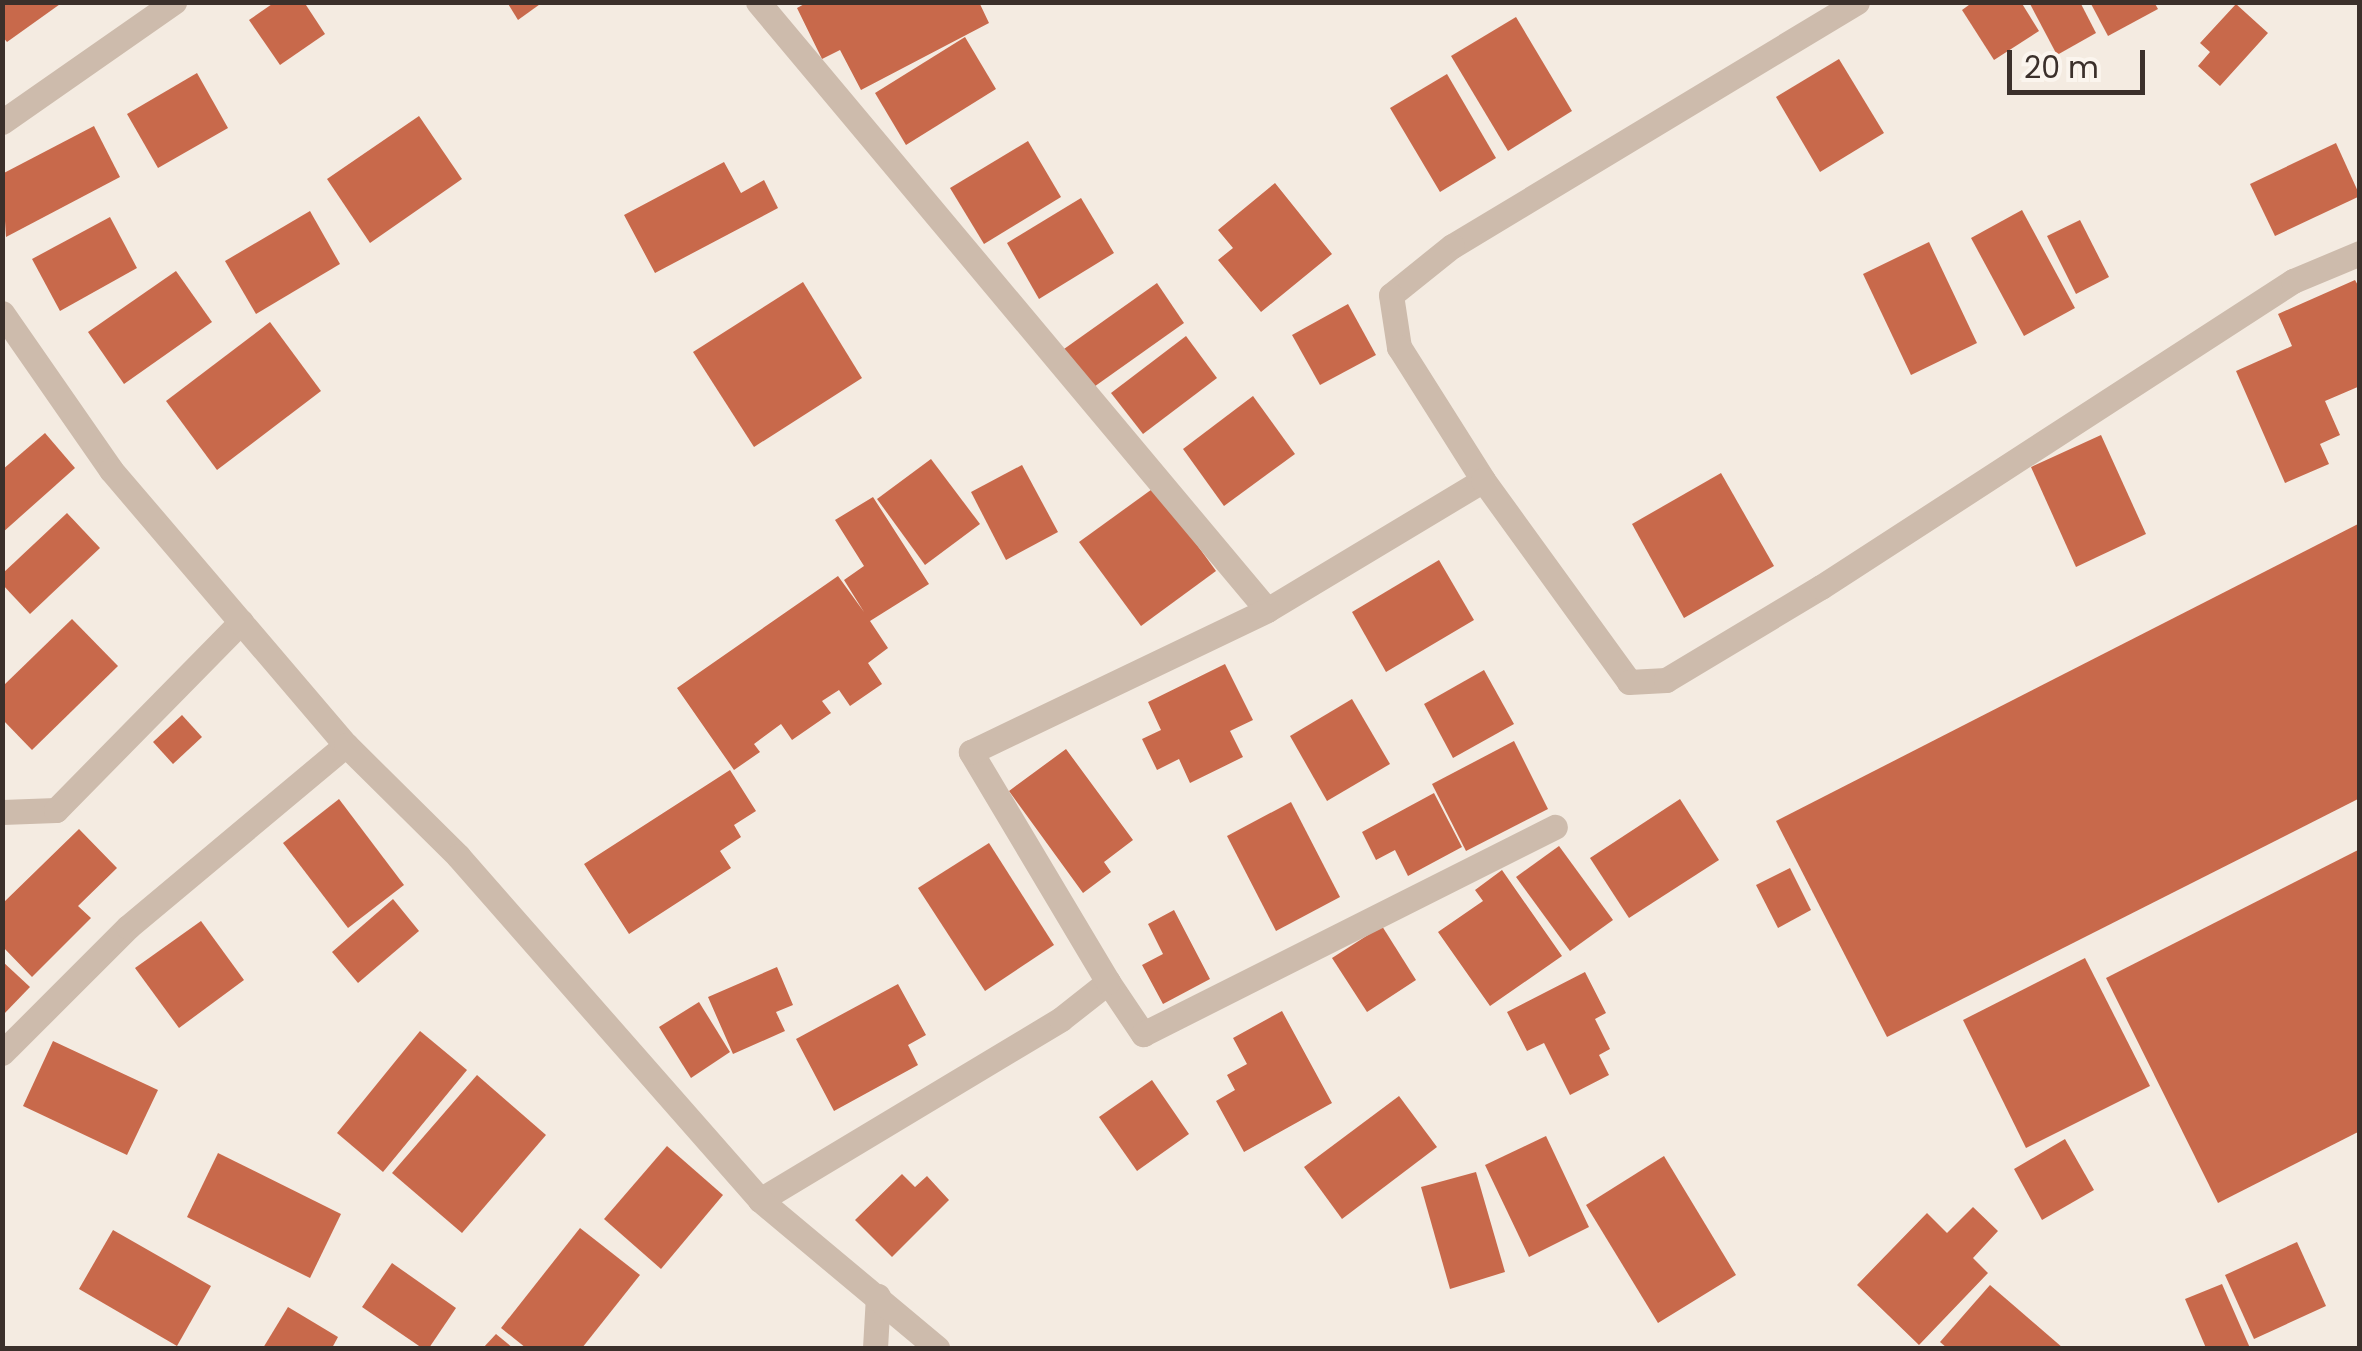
<!DOCTYPE html>
<style>
body{margin:0}
#map{position:relative;width:2362px;height:1351px;overflow:hidden;background:#f4ebe1;font-family:Poppins,sans-serif}
div>[style]{position:absolute}
.building>*{inset:0;background:#c8694b}
.minor>*{height:25px;margin:-12.5px;padding:0 12.5px;transform-origin:12.5px;border-radius:12.5px;background:#cdbbac}
.tertiary>*{height:25px;margin:-12.5px;padding:0 12.5px;transform-origin:12.5px;border-radius:12.5px;background:#cdbbac}
span{translate:-50% -50%;white-space:nowrap;text-align:center;line-height:1.15;-webkit-text-stroke:9px #fbf5ee;paint-order:stroke}
.frame{position:absolute;inset:0;border:5px solid #3b302b;pointer-events:none}
.scale{position:absolute;left:2007px;top:50px;width:138px;height:45px;box-sizing:border-box;border:5px solid #3b302b;border-top:0;padding-left:12px;font-size:30px;line-height:35px;white-space:nowrap;color:#3b302b;-webkit-text-stroke:8px #fbf5ee;paint-order:stroke}
</style>
<div id="map">
<div class="building">
<i style="clip-path:polygon(2px 2px,63px 2px,7px 42px,2px 36px)"></i>
<i style="clip-path:polygon(275px 2px,304px 2px,325px 34px,280px 65px,249px 20px)"></i>
<i style="clip-path:polygon(507px 2px,543px 2px,518px 20px)"></i>
<i style="clip-path:polygon(808px 2px,979px 2px,989px 23px,861px 90px,840px 50px,822px 59px,797px 8px)"></i>
<i style="clip-path:polygon(1973px 2px,2021px 2px,2039px 31px,1994px 60px,1962px 10px)"></i>
<i style="clip-path:polygon(2029px 2px,2080px 2px,2096px 33px,2057px 55px)"></i>
<i style="clip-path:polygon(2090px 2px,2154px 2px,2158px 9px,2108px 36px)"></i>
<i style="clip-path:polygon(2236px 4px,2268px 33px,2220px 86px,2198px 66px,2210px 52px,2200px 43px)"></i>
<i style="clip-path:polygon(1516px 17px,1572px 111px,1508px 151px,1451px 56px)"></i>
<i style="clip-path:polygon(965px 37px,996px 89px,906px 145px,875px 93px)"></i>
<i style="clip-path:polygon(1839px 59px,1884px 133px,1820px 172px,1776px 97px)"></i>
<i style="clip-path:polygon(197px 73px,228px 128px,158px 168px,127px 114px)"></i>
<i style="clip-path:polygon(1447px 74px,1496px 158px,1440px 192px,1390px 108px)"></i>
<i style="clip-path:polygon(419px 116px,462px 179px,370px 243px,327px 179px)"></i>
<i style="clip-path:polygon(94px 126px,120px 177px,6px 237px,2px 174px)"></i>
<i style="clip-path:polygon(1028px 141px,1061px 197px,984px 244px,950px 188px)"></i>
<i style="clip-path:polygon(2336px 143px,2360px 196px,2275px 236px,2250px 184px)"></i>
<i style="clip-path:polygon(724px 162px,741px 193px,764px 180px,778px 208px,655px 273px,624px 215px)"></i>
<i style="clip-path:polygon(1275px 183px,1332px 254px,1261px 312px,1218px 260px,1233px 248px,1218px 230px)"></i>
<i style="clip-path:polygon(1081px 198px,1114px 253px,1039px 299px,1007px 243px)"></i>
<i style="clip-path:polygon(2022px 210px,2075px 308px,2024px 336px,1971px 238px)"></i>
<i style="clip-path:polygon(310px 211px,340px 264px,256px 314px,225px 261px)"></i>
<i style="clip-path:polygon(110px 217px,137px 268px,60px 311px,32px 259px)"></i>
<i style="clip-path:polygon(2080px 220px,2109px 277px,2076px 294px,2047px 236px)"></i>
<i style="clip-path:polygon(1929px 242px,1977px 343px,1911px 375px,1863px 274px)"></i>
<i style="clip-path:polygon(176px 271px,212px 322px,124px 384px,88px 332px)"></i>
<i style="clip-path:polygon(2355px 280px,2360px 289px,2360px 386px,2325px 401px,2340px 435px,2320px 444px,2329px 464px,2285px 483px,2236px 371px,2292px 346px,2278px 314px)"></i>
<i style="clip-path:polygon(803px 282px,862px 378px,754px 447px,693px 352px)"></i>
<i style="clip-path:polygon(1157px 283px,1184px 323px,1091px 389px,1064px 349px)"></i>
<i style="clip-path:polygon(1348px 304px,1376px 355px,1320px 385px,1292px 335px)"></i>
<i style="clip-path:polygon(270px 322px,321px 391px,217px 470px,166px 401px)"></i>
<i style="clip-path:polygon(1186px 336px,1217px 378px,1143px 434px,1111px 393px)"></i>
<i style="clip-path:polygon(1253px 396px,1295px 454px,1224px 506px,1183px 449px)"></i>
<i style="clip-path:polygon(45px 433px,75px 468px,2px 533px,2px 470px)"></i>
<i style="clip-path:polygon(2101px 435px,2146px 534px,2076px 567px,2031px 467px)"></i>
<i style="clip-path:polygon(931px 459px,980px 524px,925px 565px,877px 499px)"></i>
<i style="clip-path:polygon(1022px 465px,1058px 532px,1006px 560px,971px 492px)"></i>
<i style="clip-path:polygon(1721px 473px,1774px 566px,1684px 618px,1632px 524px)"></i>
<i style="clip-path:polygon(1155px 487px,1216px 571px,1141px 626px,1079px 542px)"></i>
<i style="clip-path:polygon(873px 497px,929px 584px,870px 621px,888px 648px,868px 663px,882px 684px,850px 706px,839px 690px,822px 701px,831px 713px,792px 740px,781px 724px,754px 744px,760px 752px,734px 770px,677px 688px,838px 576px,864px 612px,844px 580px,864px 566px,835px 520px)"></i>
<i style="clip-path:polygon(67px 513px,100px 548px,30px 614px,2px 584px,2px 574px)"></i>
<i style="clip-path:polygon(2360px 523px,2360px 798px,1887px 1037px,1776px 821px)"></i>
<i style="clip-path:polygon(1439px 560px,1474px 620px,1386px 672px,1352px 612px)"></i>
<i style="clip-path:polygon(72px 619px,118px 666px,32px 750px,3px 720px,3px 686px)"></i>
<i style="clip-path:polygon(1225px 664px,1253px 720px,1230px 731px,1243px 757px,1190px 783px,1179px 759px,1157px 770px,1142px 739px,1161px 730px,1148px 702px)"></i>
<i style="clip-path:polygon(1484px 670px,1514px 724px,1453px 758px,1424px 704px)"></i>
<i style="clip-path:polygon(1352px 699px,1390px 764px,1327px 801px,1290px 736px)"></i>
<i style="clip-path:polygon(182px 715px,202px 737px,173px 764px,153px 742px)"></i>
<i style="clip-path:polygon(1514px 741px,1548px 809px,1466px 851px,1432px 784px)"></i>
<i style="clip-path:polygon(1066px 749px,1133px 840px,1104px 862px,1111px 872px,1083px 893px,1009px 791px)"></i>
<i style="clip-path:polygon(730px 770px,756px 811px,734px 825px,741px 837px,720px 851px,731px 868px,629px 934px,584px 864px)"></i>
<i style="clip-path:polygon(1434px 793px,1462px 847px,1408px 876px,1395px 850px,1376px 860px,1362px 832px)"></i>
<i style="clip-path:polygon(339px 799px,404px 885px,348px 928px,283px 843px)"></i>
<i style="clip-path:polygon(1680px 799px,1719px 860px,1629px 918px,1590px 858px)"></i>
<i style="clip-path:polygon(1291px 802px,1340px 897px,1276px 931px,1227px 836px)"></i>
<i style="clip-path:polygon(79px 829px,117px 868px,78px 906px,91px 918px,32px 977px,2px 946px,2px 904px)"></i>
<i style="clip-path:polygon(989px 843px,1054px 945px,985px 991px,918px 888px)"></i>
<i style="clip-path:polygon(1559px 846px,1613px 920px,1570px 951px,1516px 877px)"></i>
<i style="clip-path:polygon(2360px 849px,2360px 1131px,2218px 1203px,2106px 978px)"></i>
<i style="clip-path:polygon(1790px 868px,1811px 910px,1778px 928px,1756px 885px)"></i>
<i style="clip-path:polygon(1502px 870px,1562px 956px,1490px 1006px,1438px 932px,1483px 901px,1475px 890px)"></i>
<i style="clip-path:polygon(393px 899px,419px 931px,358px 983px,332px 952px)"></i>
<i style="clip-path:polygon(1174px 910px,1210px 979px,1163px 1004px,1142px 965px,1163px 954px,1148px 924px)"></i>
<i style="clip-path:polygon(201px 921px,244px 980px,179px 1028px,135px 968px)"></i>
<i style="clip-path:polygon(1382px 926px,1416px 980px,1367px 1012px,1332px 958px)"></i>
<i style="clip-path:polygon(2085px 958px,2150px 1086px,2026px 1148px,1963px 1020px)"></i>
<i style="clip-path:polygon(2px 961px,30px 987px,2px 1016px)"></i>
<i style="clip-path:polygon(777px 967px,793px 1005px,776px 1012px,785px 1031px,733px 1054px,708px 997px)"></i>
<i style="clip-path:polygon(1585px 972px,1606px 1013px,1595px 1019px,1610px 1049px,1599px 1055px,1609px 1075px,1570px 1095px,1544px 1043px,1527px 1051px,1507px 1012px)"></i>
<i style="clip-path:polygon(898px 984px,926px 1035px,908px 1045px,918px 1065px,834px 1111px,796px 1039px)"></i>
<i style="clip-path:polygon(699px 1002px,730px 1052px,691px 1078px,659px 1027px)"></i>
<i style="clip-path:polygon(1282px 1011px,1332px 1103px,1244px 1152px,1216px 1101px,1235px 1090px,1227px 1075px,1247px 1064px,1233px 1038px)"></i>
<i style="clip-path:polygon(420px 1031px,467px 1070px,383px 1172px,337px 1133px)"></i>
<i style="clip-path:polygon(53px 1041px,158px 1090px,127px 1155px,23px 1106px)"></i>
<i style="clip-path:polygon(477px 1075px,546px 1135px,462px 1233px,392px 1173px)"></i>
<i style="clip-path:polygon(1152px 1080px,1189px 1134px,1137px 1171px,1099px 1117px)"></i>
<i style="clip-path:polygon(1399px 1096px,1437px 1147px,1342px 1219px,1304px 1167px)"></i>
<i style="clip-path:polygon(1546px 1136px,1589px 1227px,1529px 1257px,1485px 1165px)"></i>
<i style="clip-path:polygon(2065px 1139px,2094px 1190px,2042px 1220px,2014px 1169px)"></i>
<i style="clip-path:polygon(667px 1146px,723px 1195px,661px 1269px,604px 1219px)"></i>
<i style="clip-path:polygon(218px 1153px,341px 1214px,310px 1278px,187px 1217px)"></i>
<i style="clip-path:polygon(1664px 1156px,1736px 1275px,1658px 1323px,1586px 1205px)"></i>
<i style="clip-path:polygon(1476px 1172px,1505px 1272px,1450px 1289px,1421px 1187px)"></i>
<i style="clip-path:polygon(902px 1174px,915px 1187px,927px 1176px,949px 1200px,892px 1257px,855px 1220px)"></i>
<i style="clip-path:polygon(1973px 1207px,1998px 1231px,1973px 1258px,1988px 1273px,1919px 1345px,1857px 1285px,1927px 1213px,1947px 1233px)"></i>
<i style="clip-path:polygon(580px 1228px,640px 1275px,582px 1348px,526px 1348px,501px 1328px)"></i>
<i style="clip-path:polygon(113px 1230px,211px 1286px,177px 1346px,79px 1289px)"></i>
<i style="clip-path:polygon(2297px 1242px,2326px 1306px,2254px 1339px,2225px 1275px)"></i>
<i style="clip-path:polygon(392px 1263px,456px 1308px,429px 1348px,422px 1348px,362px 1307px)"></i>
<i style="clip-path:polygon(2222px 1284px,2250px 1348px,2206px 1348px,2185px 1299px)"></i>
<i style="clip-path:polygon(1990px 1285px,2063px 1348px,1947px 1348px,1940px 1342px)"></i>
<i style="clip-path:polygon(288px 1307px,338px 1337px,332px 1348px,263px 1348px)"></i>
<i style="clip-path:polygon(496px 1334px,513px 1348px,483px 1348px)"></i>
</div>
<div class="minor">
<i style="left:758px;top:2px;width:793px;rotate:50.06deg"></i>
<i style="left:1267px;top:610px;width:252px;rotate:-31deg"></i>
<i style="left:1857px;top:2px;width:473px;rotate:148.9deg"></i>
<i style="left:1452px;top:246px;width:78px;rotate:141.2deg"></i>
<i style="left:1391px;top:295px;width:53px;rotate:81.3deg"></i>
<i style="left:1399px;top:347px;width:157px;rotate:57.7deg"></i>
<i style="left:1483px;top:480px;width:249px;rotate:54.1deg"></i>
<i style="left:1629px;top:682px;width:37px;rotate:-3deg"></i>
<i style="left:1666px;top:680px;width:181px;rotate:-31deg"></i>
<i style="left:1821px;top:587px;width:563px;rotate:-32.96deg"></i>
<i style="left:2293px;top:281px;width:73px;rotate:-22.7deg"></i>
<i style="left:2px;top:122px;width:210px;rotate:-34.9deg"></i>
<i style="left:2px;top:812px;width:54px;rotate:-2.1deg"></i>
<i style="left:56px;top:810px;width:264px;rotate:-45.5deg"></i>
<i style="left:1108px;top:982px;width:63px;rotate:56.1deg"></i>
<i style="left:1143px;top:1034px;width:461px;rotate:-26.7deg"></i>
<i style="left:2px;top:1053px;width:178px;rotate:-45deg"></i>
<i style="left:128px;top:927px;width:284px;rotate:-39.9deg"></i>
<i style="left:760px;top:1200px;width:351px;rotate:-31deg"></i>
<i style="left:1061px;top:1019px;width:60px;rotate:-38.2deg"></i>
<i style="left:1108px;top:982px;width:268px;rotate:-120.8deg"></i>
<i style="left:971px;top:752px;width:328px;rotate:-25.6deg"></i>
<i style="left:875px;top:1348px;width:52px;rotate:-86.7deg"></i>
</div>
<div class="tertiary">
<i style="left:2px;top:313px;width:191px;rotate:55.2deg"></i>
<i style="left:111px;top:470px;width:362px;rotate:49.5deg"></i>
<i style="left:346px;top:745px;width:158px;rotate:44.7deg"></i>
<i style="left:458px;top:856px;width:458px;rotate:48.7deg"></i>
<i style="left:760px;top:1200px;width:231px;rotate:39.9deg"></i>
</div>
<div class="frame"></div>
<div class="scale">20 m</div>
</div>
